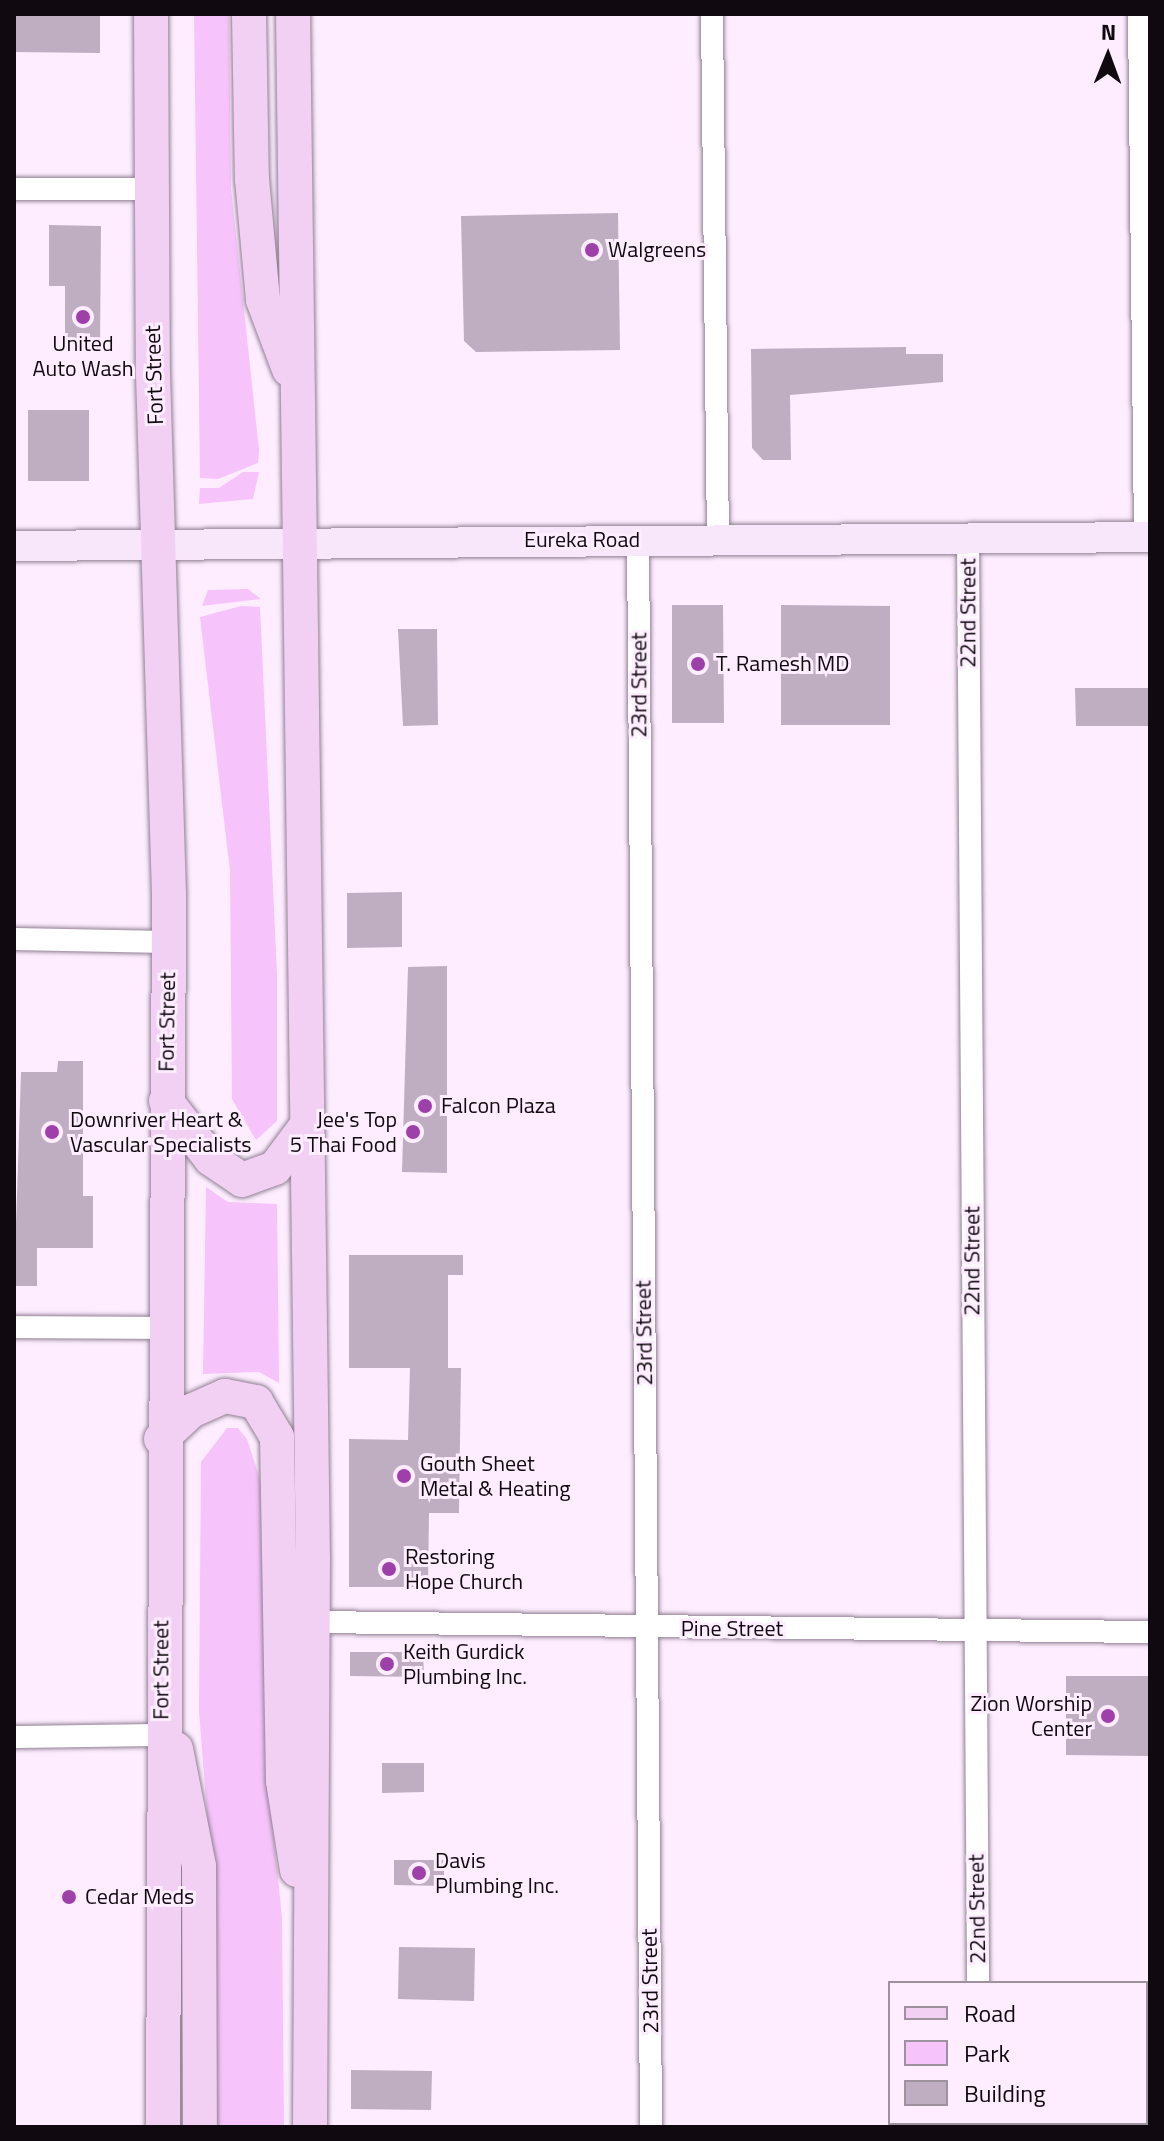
<!DOCTYPE html>
<style>
body{margin:0}
#map{position:relative;width:1164px;height:2141px;overflow:hidden;background:#fdedff;font-family:"Titillium Web",sans-serif}
div>[style]{position:absolute}
.green>*{inset:0;background:#f6c4fb}
.building>*{inset:0;background:#bfadc1}
.roads{filter:drop-shadow(0 0 2px #918093) drop-shadow(0 0 2px #918093)}
.street>*{height:22px;margin:-11px;padding:0 11px;transform-origin:11px;border-radius:11px;background:#fff}
.secondary>*{height:30px;margin:-15px;padding:0 15px;transform-origin:15px;border-radius:15px;background:#f8e7fa}
.primary>*{height:34px;margin:-17px;padding:0 17px;transform-origin:17px;border-radius:17px;background:#f1d0f4}
.dots>*{width:22px;height:22px;translate:-50% -50%;box-sizing:border-box;border:4px solid #fdedff;border-radius:50%}
span{translate:-50% -50%;white-space:nowrap;text-align:center;line-height:1.15;-webkit-text-stroke:6px #fdedff;paint-order:stroke}
.poi-label{font-size:22px;color:#100910}
.left{translate:0 -50%;text-align:left}
.right{translate:-100% -50%;text-align:right}
.street-label{font-size:22px;color:#100910}
.frame{position:absolute;inset:0;border:16px solid #100910;pointer-events:none}
.legend{position:absolute;left:888px;top:1981px;width:260px;height:144px;box-sizing:border-box;background:#fdedff;border:2px solid #9e929f;margin:0;padding:10px 14px;list-style:none;font-size:24px;color:#100910}
.legend li{display:flex;align-items:center;gap:16px;height:40px}
.legend b{width:40px;border:2px solid #9e929f}
.north{position:absolute;left:1068px;top:16px;width:80px;height:80px;-webkit-text-stroke:6px #fdedff;paint-order:stroke;rotate:1deg;font-size:22px;font-weight:700;line-height:32px;text-align:center;color:#100910}
.north::after{content:'';display:block;margin:auto;width:28px;height:36px;background:#100910;clip-path:polygon(50% 0,100% 100%,50% 72%,0 100%)}
</style>
<div id="map">
<div class="green">
<i style="clip-path:polygon(194px 14px,229px 14px,231px 188px,259px 450px,258px 463px,218px 479px,200px 478px)"></i>
<i style="clip-path:polygon(243px 472px,259px 472px,253px 499px,199px 504px,200px 488px,219px 488px)"></i>
<i style="clip-path:polygon(248px 589px,261px 599px,202px 606px,208px 590px)"></i>
<i style="clip-path:polygon(241px 606px,260px 607px,277px 974px,277px 1121px,256px 1140px,232px 1099px,230px 871px,200px 617px)"></i>
<i style="clip-path:polygon(206px 1187px,228px 1202px,277px 1204px,279px 1383px,259px 1372px,203px 1374px)"></i>
<i style="clip-path:polygon(227px 1428px,238px 1428px,247px 1439px,261px 1482px,269px 1790px,282px 1918px,284px 2127px,212px 2127px,211px 1865px,199px 1711px,201px 1462px)"></i>
</div>
<div class="building">
<i style="clip-path:polygon(14px 14px,100px 14px,100px 53px,14px 52px)"></i>
<i style="clip-path:polygon(618px 213px,620px 350px,476px 352px,464px 341px,461px 216px)"></i>
<i style="clip-path:polygon(49px 225px,101px 226px,100px 349px,65px 348px,65px 286px,49px 286px)"></i>
<i style="clip-path:polygon(906px 347px,906px 354px,943px 354px,943px 382px,790px 395px,791px 460px,763px 460px,752px 448px,751px 349px)"></i>
<i style="clip-path:polygon(28px 410px,89px 410px,89px 481px,28px 481px)"></i>
<i style="clip-path:polygon(672px 605px,723px 605px,724px 723px,672px 723px)"></i>
<i style="clip-path:polygon(781px 605px,890px 606px,890px 725px,781px 725px)"></i>
<i style="clip-path:polygon(398px 629px,437px 629px,438px 725px,403px 726px)"></i>
<i style="clip-path:polygon(1075px 688px,1150px 688px,1150px 726px,1076px 726px)"></i>
<i style="clip-path:polygon(402px 892px,402px 947px,347px 948px,347px 893px)"></i>
<i style="clip-path:polygon(447px 966px,447px 1173px,402px 1172px,408px 967px)"></i>
<i style="clip-path:polygon(58px 1061px,83px 1061px,83px 1196px,93px 1196px,93px 1248px,37px 1248px,37px 1286px,14px 1286px,21px 1072px,57px 1072px)"></i>
<i style="clip-path:polygon(349px 1255px,463px 1255px,463px 1275px,448px 1275px,448px 1368px,461px 1368px,459px 1513px,429px 1513px,428px 1587px,349px 1587px,349px 1439px,408px 1440px,410px 1368px,349px 1368px)"></i>
<i style="clip-path:polygon(350px 1652px,423px 1652px,424px 1677px,350px 1676px)"></i>
<i style="clip-path:polygon(1066px 1676px,1150px 1676px,1150px 1756px,1066px 1755px)"></i>
<i style="clip-path:polygon(382px 1763px,424px 1763px,424px 1792px,382px 1793px)"></i>
<i style="clip-path:polygon(394px 1860px,444px 1860px,444px 1886px,394px 1885px)"></i>
<i style="clip-path:polygon(399px 1947px,475px 1948px,474px 2001px,398px 1999px)"></i>
<i style="clip-path:polygon(351px 2070px,432px 2071px,431px 2110px,351px 2109px)"></i>
</div>
<div class="roads">
<div class="street">
<i style="left:712px;top:14px;width:525px;rotate:89.35deg"></i>
<i style="left:1139px;top:14px;width:523px;rotate:89.34deg"></i>
<i style="left:14px;top:189px;width:137px"></i>
<i style="left:968px;top:538px;width:1445px;rotate:89.6deg"></i>
<i style="left:638px;top:539px;width:1588px;rotate:89.53deg"></i>
<i style="left:14px;top:939px;width:154px;rotate:1.1deg"></i>
<i style="left:14px;top:1327px;width:149px;rotate:0.4deg"></i>
<i style="left:314px;top:1622px;width:836px;rotate:0.69deg"></i>
<i style="left:14px;top:1737px;width:147px;rotate:-0.8deg"></i>
<i style="left:979px;top:2123px;width:4px;rotate:90deg"></i>
</div>
<div class="secondary">
<i style="left:14px;top:546px;width:1136px;rotate:-0.45deg"></i>
</div>
<div class="primary">
<i style="left:151px;top:14px;width:360px;rotate:89.7deg"></i>
<i style="left:153px;top:374px;width:520px;rotate:88.24deg"></i>
<i style="left:169px;top:894px;width:1233px;rotate:90.28deg"></i>
<i style="left:249px;top:14px;width:165px;rotate:89deg"></i>
<i style="left:252px;top:179px;width:121px;rotate:84.8deg"></i>
<i style="left:263px;top:300px;width:74px;rotate:69.4deg"></i>
<i style="left:293px;top:14px;width:1543px;rotate:89.26deg"></i>
<i style="left:313px;top:1557px;width:570px;rotate:90.3deg"></i>
<i style="left:166px;top:1101px;width:73px;rotate:52.2deg"></i>
<i style="left:211px;top:1159px;width:37px;rotate:34deg"></i>
<i style="left:242px;top:1180px;width:35px;rotate:-20deg"></i>
<i style="left:275px;top:1168px;width:54px;rotate:-53.3deg"></i>
<i style="left:161px;top:1439px;width:41px;rotate:-43deg"></i>
<i style="left:191px;top:1411px;width:37px;rotate:-24deg"></i>
<i style="left:225px;top:1396px;width:32px;rotate:11deg"></i>
<i style="left:256px;top:1402px;width:41px;rotate:59deg"></i>
<i style="left:277px;top:1437px;width:344px;rotate:89deg"></i>
<i style="left:283px;top:1781px;width:90px;rotate:81.1deg"></i>
<i style="left:176px;top:1749px;width:119px;rotate:78.9deg"></i>
<i style="left:199px;top:1866px;width:261px;rotate:89.8deg"></i>
</div>
</div>
<div class="dots">
<i style="left:592px;top:250px;background:#9e40aa"></i>
<i style="left:83px;top:317px;background:#9e40aa"></i>
<i style="left:698px;top:664px;background:#9e40aa"></i>
<i style="left:425px;top:1106px;background:#9e40aa"></i>
<i style="left:52px;top:1132px;background:#9e40aa"></i>
<i style="left:413px;top:1132px;background:#9e40aa"></i>
<i style="left:404px;top:1476px;background:#9e40aa"></i>
<i style="left:389px;top:1569px;background:#9e40aa"></i>
<i style="left:387px;top:1664px;background:#9e40aa"></i>
<i style="left:1108px;top:1716px;background:#9e40aa"></i>
<i style="left:419px;top:1873px;background:#9e40aa"></i>
<i style="left:69px;top:1897px;background:#9e40aa"></i>
</div>
<div class="poi-label">
<span class="left" style="left:608px;top:250px">Walgreens</span>
<span style="left:83px;top:356px">United<br>Auto Wash</span>
<span class="left" style="left:716px;top:664px">T. Ramesh MD</span>
<span class="left" style="left:441px;top:1106px">Falcon Plaza</span>
<span class="left" style="left:70px;top:1132px">Downriver Heart &amp;<br>Vascular Specialists</span>
<span class="right" style="left:397px;top:1132px">Jee's Top<br>5 Thai Food</span>
<span class="left" style="left:420px;top:1476px">Gouth Sheet<br>Metal &amp; Heating</span>
<span class="left" style="left:405px;top:1569px">Restoring<br>Hope Church</span>
<span class="left" style="left:403px;top:1664px">Keith Gurdick<br>Plumbing Inc.</span>
<span class="right" style="left:1092px;top:1716px">Zion Worship<br>Center</span>
<span class="left" style="left:435px;top:1873px">Davis<br>Plumbing Inc.</span>
<span class="left" style="left:85px;top:1897px">Cedar Meds</span>
</div>
<div class="street-label">
<span style="left:154px;top:375px;rotate:-92deg">Fort Street</span>
<span style="left:582px;top:540px">Eureka Road</span>
<span style="left:968px;top:613px;rotate:-90deg">22nd Street</span>
<span style="left:639px;top:685px;rotate:-90deg">23rd Street</span>
<span style="left:167px;top:1022px;rotate:-89deg">Fort Street</span>
<span style="left:972px;top:1261px;rotate:-90deg">22nd Street</span>
<span style="left:644px;top:1333px;rotate:-91deg">23rd Street</span>
<span style="left:732px;top:1629px">Pine Street</span>
<span style="left:161px;top:1670px;rotate:-90deg">Fort Street</span>
<span style="left:977px;top:1909px;rotate:-91deg">22nd Street</span>
<span style="left:650px;top:1981px;rotate:-91deg">23rd Street</span>
</div>
<div class="frame"></div>
<ul class="legend">
<li><b style="height:10px;background:#f1d0f4"></b>Road</li>
<li><b style="height:22px;background:#f6c4fb"></b>Park</li>
<li><b style="height:22px;background:#bfadc1"></b>Building</li>
</ul>
<div class="north">N</div>
</div>
